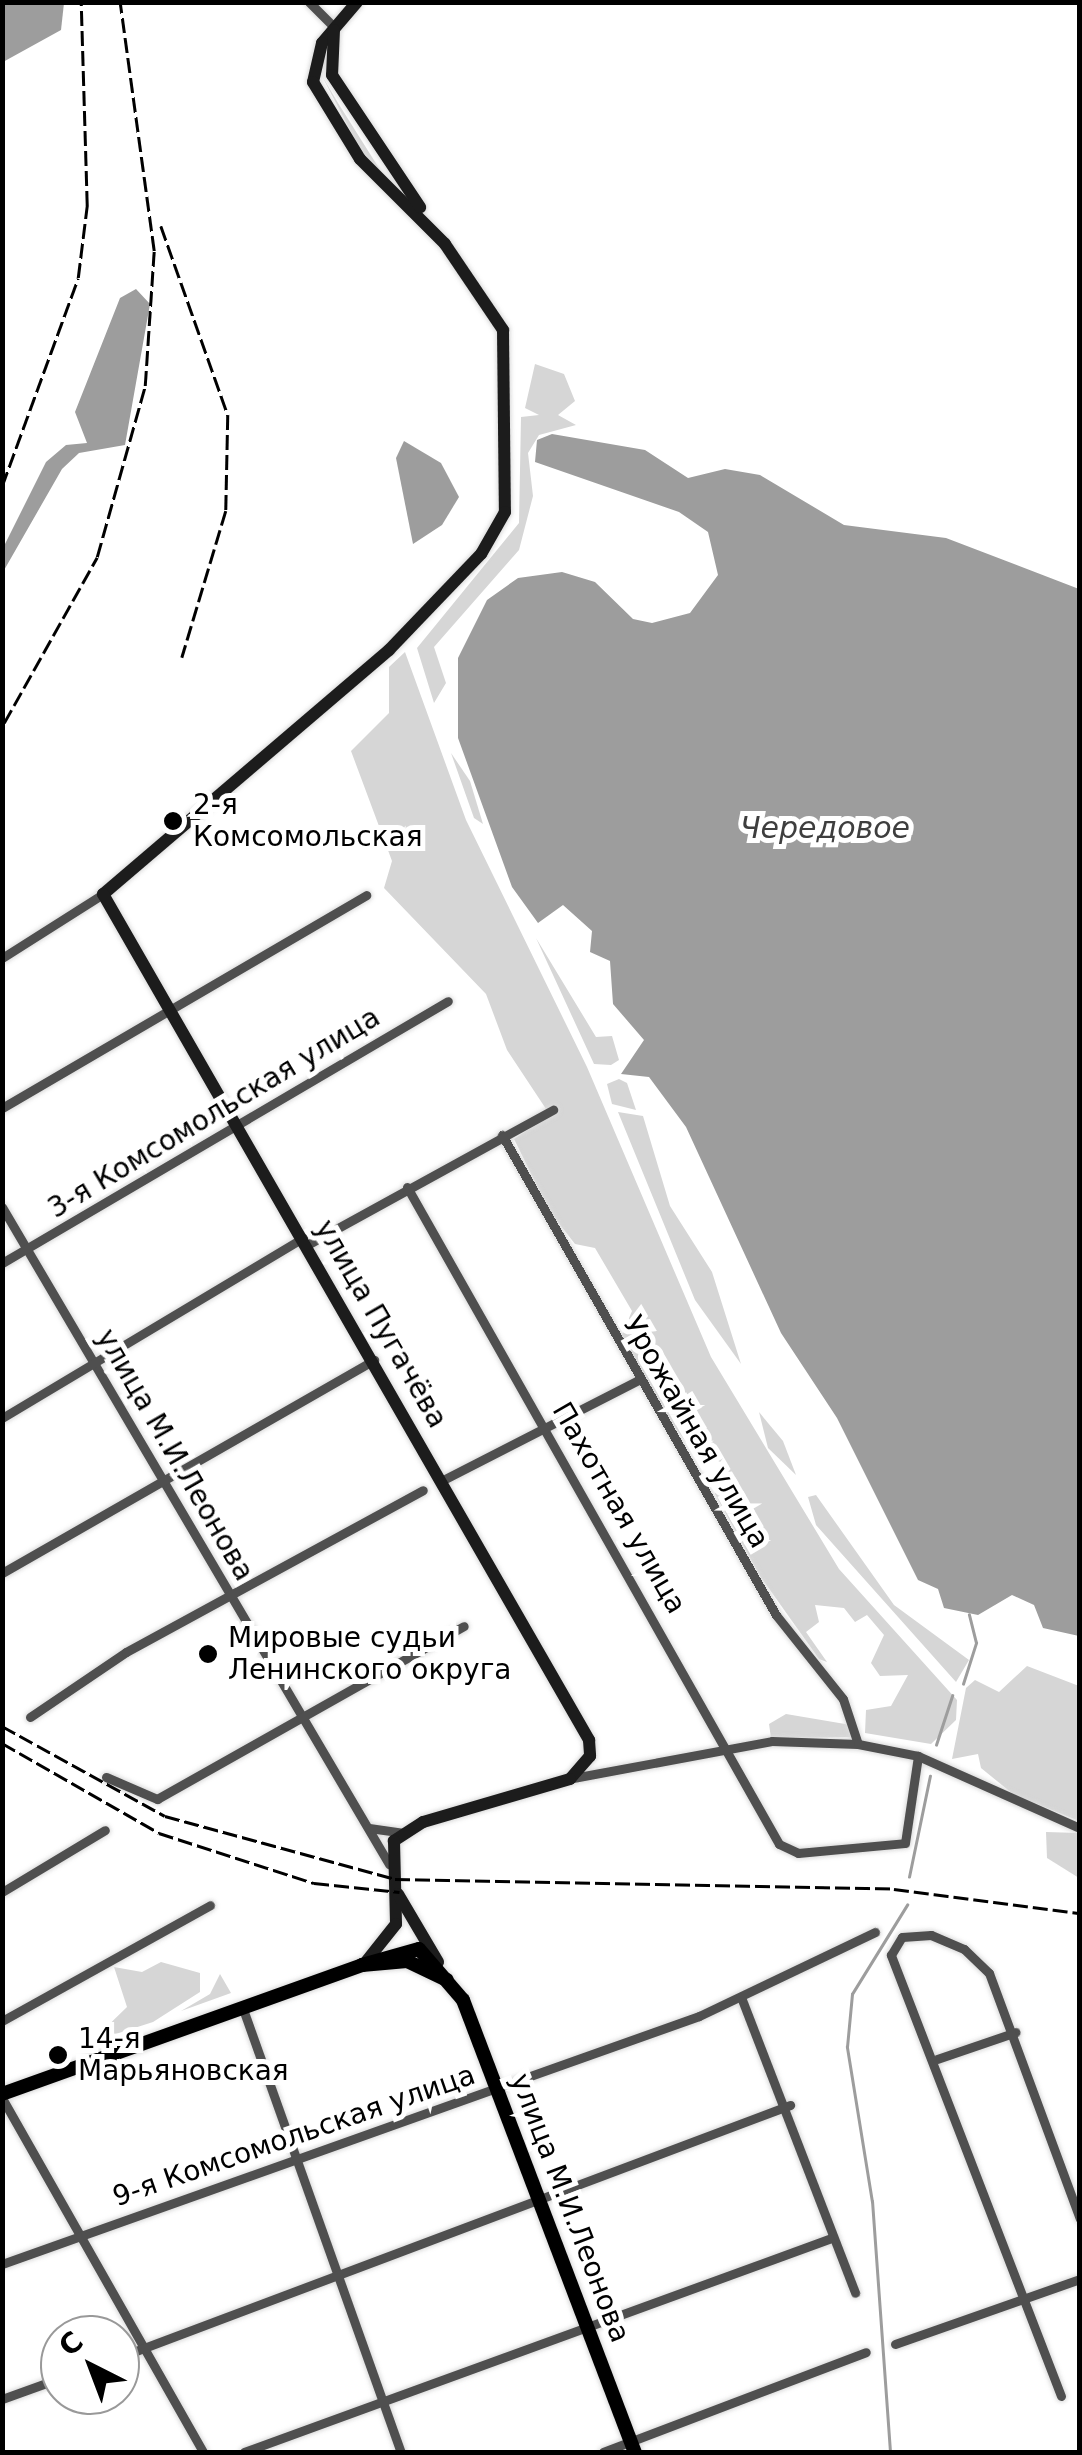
<!DOCTYPE html>
<meta charset="utf-8">
<style>
body{margin:0}
#map{position:relative;width:1082px;height:2455px;overflow:hidden;background:#fff;font-family:"DejaVu Sans",sans-serif}
div>[style]{position:absolute}
.green>*{inset:0;background:#d6d6d6}
.water>*{inset:0;background:#9d9d9d}
.stream>*{height:2.5px;margin:-1.25px;padding:0 1.25px;transform-origin:1.25px;border-radius:1.25px;background:#9d9d9d}
.roads{filter:drop-shadow(0 0 2px #dbdbdb) drop-shadow(0 0 2px #dbdbdb)}
.minor>*{height:9px;margin:-4.5px;padding:0 4.5px;transform-origin:4.5px;border-radius:4.5px;background:#4f4f4f}
.secondary>*{height:12px;margin:-6px;padding:0 6px;transform-origin:6px;border-radius:6px;background:#1c1c1c}
.primary>*{height:14px;margin:-7px;padding:0 7px;transform-origin:7px;border-radius:7px;background:#000}
.rail>*{height:2.5px;margin-top:-1.25px;transform-origin:0;background:repeating-linear-gradient(90deg,#000 0 15px,transparent 0 20px)}
.dots>*{width:28px;height:28px;translate:-50% -50%;box-sizing:border-box;border:5px solid #fff;border-radius:50%}
span{translate:-50% -50%;white-space:nowrap;text-align:center;line-height:1.15;-webkit-text-stroke:10px #fff;paint-order:stroke}
.poi-label{font-size:28px;color:#000}
.left{translate:0 -50%;text-align:left}
.street-label{font-size:28px;color:#000}
.water-label{font-size:30px;color:#3e3e3e;font-style:italic}
.frame{position:absolute;inset:0;border:5px solid #000;pointer-events:none}
.north{position:absolute;left:40px;top:2315px;width:100px;height:100px;box-sizing:border-box;background:#fff;border:2px solid #999;border-radius:50%;rotate:318deg;font-size:28px;font-weight:700;line-height:40px;text-align:center;color:#000}
.north::after{content:'';display:block;margin:auto;width:35px;height:45px;background:#000;clip-path:polygon(50% 0,100% 100%,50% 72%,0 100%)}
</style>
<div id="map">
<div class="green">
<i style="clip-path:polygon(321px 74px,338px 103px,382px 173px,365px 159px)"></i>
<i style="clip-path:polygon(535px 364px,564px 374px,575px 401px,558px 415px,576px 425px,539px 435px,528px 453px,533px 496px,519px 550px,434px 647px,446px 683px,434px 703px,417px 648px,519px 523px,521px 417px,539px 415px,525px 408px)"></i>
<i style="clip-path:polygon(405px 652px,466px 820px,587px 1067px,711px 1357px,839px 1569px,957px 1700px,956px 1720px,931px 1744px,865px 1733px,866px 1710px,891px 1706px,908px 1675px,880px 1676px,871px 1663px,884px 1635px,867px 1615px,855px 1622px,844px 1608px,815px 1605px,819px 1622px,806px 1632px,827px 1662px,819px 1659px,760px 1576px,715px 1494px,729px 1466px,690px 1448px,659px 1405px,621px 1337px,632px 1311px,595px 1248px,575px 1244px,550px 1212px,514px 1139px,550px 1115px,507px 1050px,486px 994px,384px 888px,392px 861px,351px 751px,389px 713px,389px 667px)"></i>
<i style="clip-path:polygon(451px 753px,470px 781px,483px 824px,474px 818px)"></i>
<i style="clip-path:polygon(536px 938px,596px 1037px,612px 1036px,619px 1060px,611px 1065px,594px 1064px)"></i>
<i style="clip-path:polygon(619px 1079px,627px 1083px,636px 1110px,612px 1104px,607px 1084px)"></i>
<i style="clip-path:polygon(618px 1112px,643px 1116px,670px 1206px,712px 1272px,741px 1364px,695px 1300px)"></i>
<i style="clip-path:polygon(759px 1412px,783px 1441px,796px 1475px,768px 1448px)"></i>
<i style="clip-path:polygon(816px 1495px,894px 1605px,969px 1660px,956px 1682px,816px 1525px,808px 1497px)"></i>
<i style="clip-path:polygon(1027px 1666px,1079px 1686px,1079px 1821px,1013px 1794px,981px 1768px,978px 1754px,952px 1759px,966px 1688px,975px 1680px,999px 1692px)"></i>
<i style="clip-path:polygon(786px 1714px,851px 1725px,854px 1737px,771px 1738px,769px 1724px)"></i>
<i style="clip-path:polygon(1046px 1832px,1079px 1833px,1079px 1878px,1047px 1858px)"></i>
<i style="clip-path:polygon(161px 1962px,200px 1973px,200px 1992px,153px 2022px,91px 2042px,127px 2007px,114px 1967px,142px 1972px)"></i>
<i style="clip-path:polygon(220px 1974px,231px 1993px,181px 2011px,210px 1994px)"></i>
</div>
<div class="water">
<i style="clip-path:polygon(3px 2px,64px 3px,61px 30px,3px 62px)"></i>
<i style="clip-path:polygon(136px 289px,150px 304px,125px 445px,79px 453px,62px 469px,3px 572px,3px 548px,46px 462px,66px 445px,87px 443px,75px 412px,120px 298px)"></i>
<i style="clip-path:polygon(552px 434px,645px 450px,688px 478px,725px 469px,760px 475px,844px 525px,946px 538px,1079px 589px,1079px 1636px,1043px 1628px,1034px 1605px,1012px 1595px,978px 1615px,944px 1608px,938px 1589px,918px 1580px,837px 1418px,781px 1333px,686px 1127px,649px 1077px,621px 1074px,644px 1040px,613px 1004px,610px 961px,590px 952px,592px 931px,563px 905px,538px 923px,512px 887px,458px 738px,458px 658px,487px 600px,518px 578px,562px 572px,595px 582px,633px 619px,652px 623px,690px 613px,718px 575px,708px 532px,679px 512px,535px 462px,537px 440px)"></i>
<i style="clip-path:polygon(404px 441px,441px 463px,459px 497px,442px 525px,413px 544px,396px 458px)"></i>
</div>
<div class="stream">
<i style="left:963px;top:1684px;width:43px;rotate:-72.4deg"></i>
<i style="left:976px;top:1643px;width:29px;rotate:-104deg"></i>
<i style="left:936px;top:1745px;width:52px;rotate:-71.9deg"></i>
<i style="left:909px;top:1877px;width:103px;rotate:-78.3deg"></i>
<i style="left:890px;top:2452px;width:251px;rotate:-94.1deg"></i>
<i style="left:872px;top:2202px;width:157px;rotate:-99.2deg"></i>
<i style="left:847px;top:2047px;width:53px;rotate:-84.6deg"></i>
<i style="left:852px;top:1994px;width:105px;rotate:-58.3deg"></i>
</div>
<div class="roads">
<div class="minor">
<i style="left:309px;top:2px;width:35px;rotate:45deg"></i>
<i style="left:2px;top:958px;width:120px;rotate:-32.4deg"></i>
<i style="left:2px;top:1108px;width:422px;rotate:-30.3deg"></i>
<i style="left:502px;top:1135px;width:553px;rotate:60.28deg"></i>
<i style="left:776px;top:1615px;width:107px;rotate:51.4deg"></i>
<i style="left:843px;top:1699px;width:47px;rotate:71.6deg"></i>
<i style="left:407px;top:1187px;width:755px;rotate:60.48deg"></i>
<i style="left:779px;top:1844px;width:21px;rotate:25deg"></i>
<i style="left:798px;top:1853px;width:107px;rotate:-5.3deg"></i>
<i style="left:905px;top:1843px;width:88px;rotate:-81.5deg"></i>
<i style="left:2px;top:1207px;width:763px;rotate:59.5deg"></i>
<i style="left:307px;top:1245px;width:281px;rotate:-28.8deg"></i>
<i style="left:2px;top:1263px;width:517px;rotate:-30.43deg"></i>
<i style="left:2px;top:1418px;width:351px;rotate:-30.9deg"></i>
<i style="left:443px;top:1480px;width:219px;rotate:-27.1deg"></i>
<i style="left:2px;top:1573px;width:429px;rotate:-29.8deg"></i>
<i style="left:30px;top:1717px;width:116px;rotate:-34.1deg"></i>
<i style="left:126px;top:1652px;width:338px;rotate:-28.6deg"></i>
<i style="left:106px;top:1777px;width:56px;rotate:23.3deg"></i>
<i style="left:157px;top:1799px;width:352px;rotate:-29.4deg"></i>
<i style="left:573px;top:1778px;width:202px;rotate:-10.5deg"></i>
<i style="left:772px;top:1741px;width:86px;rotate:2deg"></i>
<i style="left:858px;top:1744px;width:61px;rotate:11.3deg"></i>
<i style="left:918px;top:1756px;width:177px;rotate:24deg"></i>
<i style="left:369px;top:1828px;width:35px;rotate:8deg"></i>
<i style="left:2px;top:1892px;width:120px;rotate:-31deg"></i>
<i style="left:741px;top:1997px;width:317px;rotate:68.9deg"></i>
<i style="left:243px;top:2009px;width:470px;rotate:70.4deg"></i>
<i style="left:2px;top:2021px;width:238px;rotate:-29.1deg"></i>
<i style="left:937px;top:2059px;width:83px;rotate:-18.9deg"></i>
<i style="left:2px;top:2098px;width:407px;rotate:60.4deg"></i>
<i style="left:2px;top:2264px;width:740px;rotate:-19.59deg"></i>
<i style="left:699px;top:2016px;width:195px;rotate:-25.5deg"></i>
<i style="left:895px;top:2344px;width:196px;rotate:-19.4deg"></i>
<i style="left:120px;top:2357px;width:716px;rotate:-20.61deg"></i>
<i style="left:1061px;top:2396px;width:473px;rotate:-111.1deg"></i>
<i style="left:891px;top:1955px;width:21px;rotate:-59deg"></i>
<i style="left:902px;top:1937px;width:29px;rotate:-4deg"></i>
<i style="left:931px;top:1935px;width:36px;rotate:23deg"></i>
<i style="left:964px;top:1949px;width:35px;rotate:44deg"></i>
<i style="left:989px;top:1973px;width:262px;rotate:69.7deg"></i>
<i style="left:2px;top:2399px;width:62px;rotate:-19.9deg"></i>
<i style="left:244px;top:2452px;width:623px;rotate:-20.01deg"></i>
<i style="left:603px;top:2452px;width:281px;rotate:-20.8deg"></i>
</div>
<div class="secondary">
<i style="left:357px;top:2px;width:54px;rotate:130.5deg"></i>
<i style="left:322px;top:43px;width:40px;rotate:103deg"></i>
<i style="left:313px;top:82px;width:90px;rotate:58.6deg"></i>
<i style="left:360px;top:159px;width:120px;rotate:45deg"></i>
<i style="left:445px;top:244px;width:104px;rotate:56deg"></i>
<i style="left:503px;top:330px;width:182px;rotate:89.4deg"></i>
<i style="left:505px;top:512px;width:48px;rotate:119.7deg"></i>
<i style="left:481px;top:554px;width:133px;rotate:133.8deg"></i>
<i style="left:389px;top:650px;width:376px;rotate:139.5deg"></i>
<i style="left:103px;top:894px;width:976px;rotate:60.12deg"></i>
<i style="left:589px;top:1740px;width:16px;rotate:86deg"></i>
<i style="left:590px;top:1756px;width:30px;rotate:131deg"></i>
<i style="left:570px;top:1779px;width:153px;rotate:163.7deg"></i>
<i style="left:423px;top:1822px;width:35px;rotate:147deg"></i>
<i style="left:394px;top:1841px;width:83px;rotate:88.6deg"></i>
<i style="left:396px;top:1924px;width:50px;rotate:128.5deg"></i>
<i style="left:334px;top:30px;width:45px;rotate:92.5deg"></i>
<i style="left:332px;top:75px;width:159px;rotate:56.3deg"></i>
<i style="left:398px;top:1894px;width:79px;rotate:59.5deg"></i>
</div>
<div class="primary">
<i style="left:362px;top:1965px;width:59px;rotate:-15.7deg"></i>
<i style="left:419px;top:1949px;width:67px;rotate:49.2deg"></i>
<i style="left:463px;top:2000px;width:484px;rotate:69.2deg"></i>
<i style="left:2px;top:2094px;width:382px;rotate:-19.7deg"></i>
<i style="left:362px;top:1965px;width:45px;rotate:-5.1deg"></i>
<i style="left:407px;top:1961px;width:44px;rotate:25.4deg"></i>
</div>
</div>
<div class="rail">
<i style="left:161px;top:226px;width:201px;rotate:70.5deg"></i>
<i style="left:228px;top:415px;width:96px;rotate:91.2deg"></i>
<i style="left:226px;top:511px;width:153px;rotate:106.7deg"></i>
<i style="left:2px;top:486px;width:221px;rotate:-69.9deg"></i>
<i style="left:78px;top:278px;width:73px;rotate:-82.9deg"></i>
<i style="left:87px;top:206px;width:204px;rotate:-91.7deg"></i>
<i style="left:4px;top:723px;width:190px;rotate:-60.7deg"></i>
<i style="left:97px;top:557px;width:178px;rotate:-74.3deg"></i>
<i style="left:145px;top:386px;width:135px;rotate:-86.2deg"></i>
<i style="left:154px;top:251px;width:251px;rotate:-97.8deg"></i>
<i style="left:2px;top:1726px;width:186px;rotate:28.9deg"></i>
<i style="left:165px;top:1816px;width:238px;rotate:15.3deg"></i>
<i style="left:395px;top:1879px;width:499px;rotate:1.1deg"></i>
<i style="left:894px;top:1889px;width:188px;rotate:7.4deg"></i>
<i style="left:2px;top:1743px;width:181px;rotate:29.8deg"></i>
<i style="left:159px;top:1833px;width:163px;rotate:17.9deg"></i>
<i style="left:314px;top:1883px;width:86px;rotate:6deg"></i>
</div>
<div class="dots">
<i style="left:173px;top:821px;background:#000"></i>
<i style="left:208px;top:1654px;background:#000"></i>
<i style="left:58px;top:2055px;background:#000"></i>
</div>
<div class="poi-label">
<span class="left" style="left:193px;top:821px">2-я<br>Комсомольская</span>
<span class="left" style="left:228px;top:1654px">Мировые судьи<br>Ленинского округа</span>
<span class="left" style="left:78px;top:2055px">14-я<br>Марьяновская</span>
</div>
<div class="street-label">
<span style="left:214px;top:1113px;rotate:-31deg">3-я Комсомольская улица</span>
<span style="left:381px;top:1324px;rotate:60deg">улица Пугачёва</span>
<span style="left:696px;top:1432px;rotate:60deg">Урожайная улица</span>
<span style="left:175px;top:1455px;rotate:60deg">улица М.И.Леонова</span>
<span style="left:619px;top:1508px;rotate:60deg">Пахотная улица</span>
<span style="left:294px;top:2136px;rotate:-19deg">9-я Комсомольская улица</span>
<span style="left:570px;top:2208px;rotate:69deg">улица М.И.Леонова</span>
</div>
<div class="water-label">
<span style="left:825px;top:828px">Чередовое</span>
</div>
<div class="frame"></div>
<div class="north">С</div>
</div>
